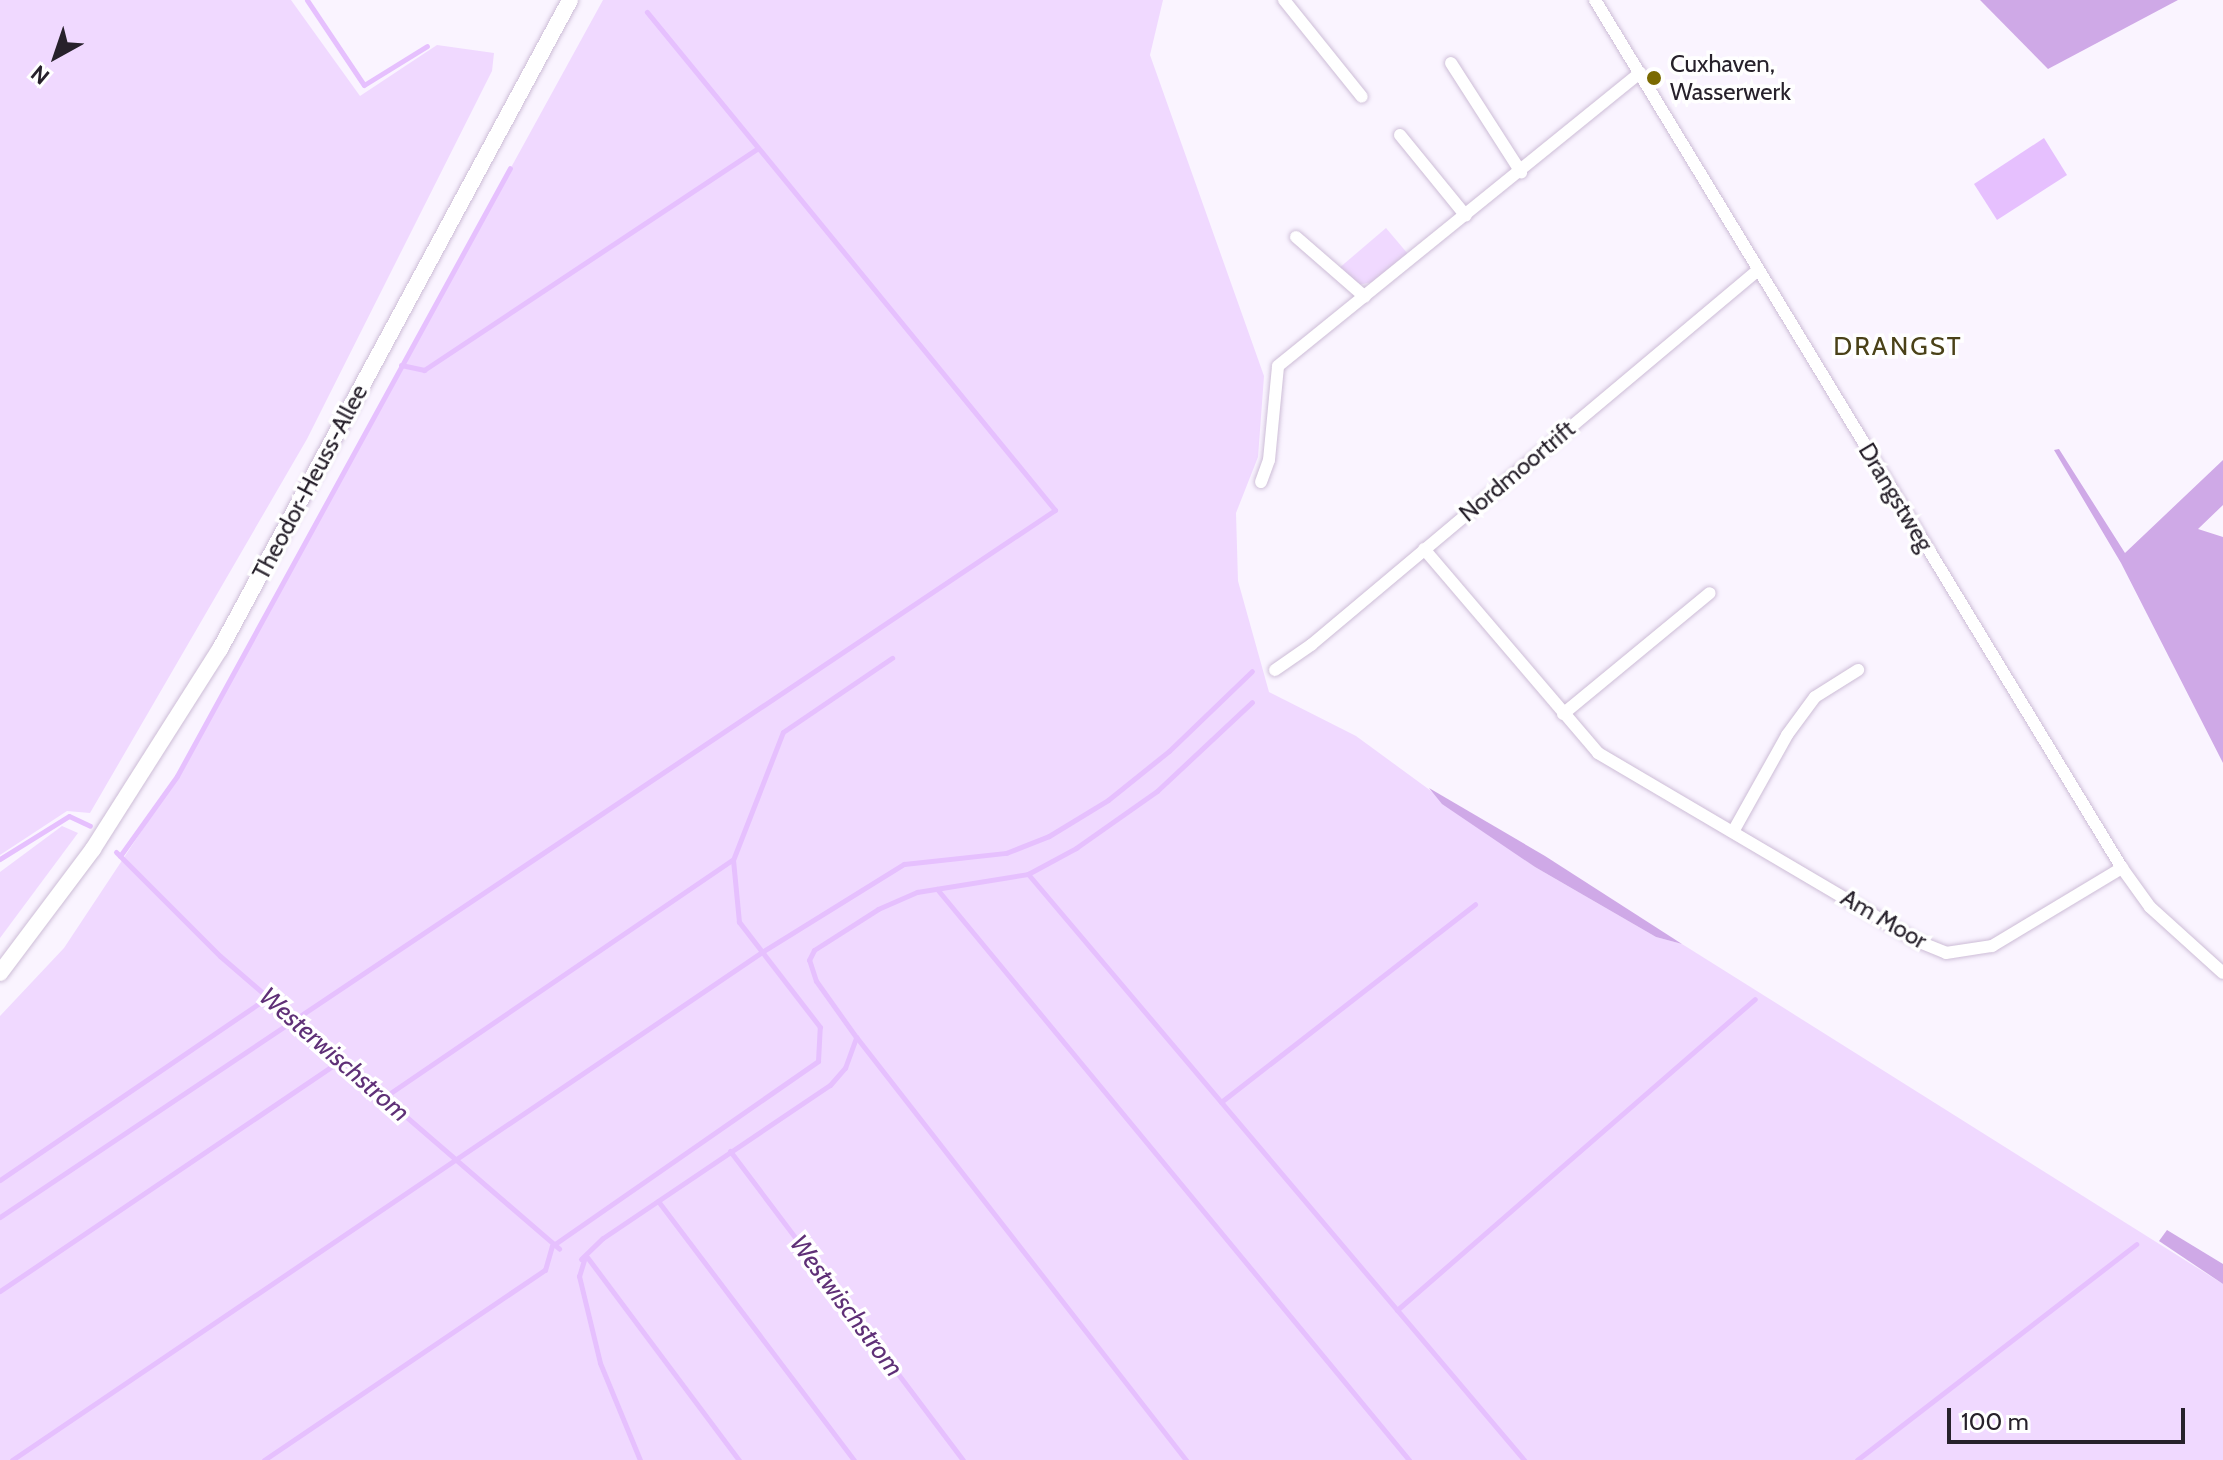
<!DOCTYPE html>
<style>
body{margin:0}
#map{position:relative;width:2223px;height:1460px;overflow:hidden;background:#faf4ff;font-family:Cabin,sans-serif}
div>[style]{position:absolute}
.green>*{inset:0;background:#f0d9ff}
.forest>*{inset:0;background:#cfa9e7}
.water>*{inset:0;background:#e6c0fe}
.stream>*{height:5px;margin:-2.5px;padding:0 2.5px;transform-origin:2.5px;border-radius:2.5px;background:#e6c0fe}
.roads{filter:drop-shadow(0 0 2px #cdbdd7) drop-shadow(0 0 2px #cdbdd7)}
.minor>*{height:12px;margin:-6px;padding:0 6px;transform-origin:6px;border-radius:6px;background:#fff}
.tertiary>*{height:16px;margin:-8px;padding:0 8px;transform-origin:8px;border-radius:8px;background:#fff}
.dots>*{width:22px;height:22px;translate:-50% -50%;box-sizing:border-box;border:4px solid #fff;border-radius:50%}
span{translate:-50% -50%;white-space:nowrap;text-align:center;line-height:1.15;-webkit-text-stroke:7px #fff;paint-order:stroke}
.poi-label{font-size:24px;color:#27212b}
.left{translate:0 -50%;text-align:left}
.street-label{font-size:24px;color:#27212b}
.neighbourhood-label{font-size:26px;color:#4a4118;letter-spacing:2px}
.water-label{font-size:26px;color:#5f3077;font-style:italic}
.north{position:absolute;left:16px;top:16px;width:80px;height:80px;-webkit-text-stroke:6px #fff;paint-order:stroke;rotate:220deg;font-size:22px;font-weight:700;line-height:32px;text-align:center;color:#27212b}
.north::after{content:'';display:block;margin:auto;width:28px;height:36px;background:#27212b;clip-path:polygon(50% 0,100% 100%,50% 72%,0 100%)}
.scale{position:absolute;left:1947px;top:1408px;width:238px;height:36px;box-sizing:border-box;border:4px solid #27212b;border-top:0;padding-left:10px;font-size:24px;line-height:28px;white-space:nowrap;color:#27212b;-webkit-text-stroke:6px #fff;paint-order:stroke}
</style>
<div id="map">
<div class="green">
<i style="clip-path:polygon(0 0,291px 0,360px 96px,437px 45px,494px 53px,492px 71px,307px 439px,90px 813px,67px 811px,0 855px)"></i>
<i style="clip-path:polygon(603px 0,1163px 0,1150px 55px,1264px 376px,1258px 457px,1236px 513px,1238px 581px,1269px 692px,1356px 736px,1535px 867px,1656px 937px,1682px 944px,2223px 1284px,2223px 1460px,0 1460px,0 1016px,64px 948px,170px 788px)"></i>
<i style="clip-path:polygon(1386px 228px,1408px 254px,1373px 282px,1358px 285px,1338px 269px)"></i>
<i style="clip-path:polygon(62px 826px,78px 833px,0 938px,0 872px)"></i>
</div>
<div class="forest">
<i style="clip-path:polygon(1980px 0,2178px 0,2048px 69px)"></i>
<i style="clip-path:polygon(2059px 449px,2125px 553px,2223px 460px,2223px 505px,2198px 529px,2223px 537px,2223px 763px,2121px 563px,2054px 450px)"></i>
<i style="clip-path:polygon(1429px 788px,1545px 856px,1682px 944px,1656px 937px,1535px 867px,1442px 804px)"></i>
<i style="clip-path:polygon(2167px 1230px,2223px 1264px,2223px 1284px,2159px 1241px)"></i>
</div>
<div class="water">
<i style="clip-path:polygon(2044px 138px,2067px 175px,1997px 220px,1974px 184px)"></i>
</div>
<div class="stream">
<i style="left:307px;top:0;width:102px;rotate:56.2deg"></i>
<i style="left:364px;top:85px;width:74px;rotate:-31.8deg"></i>
<i style="left:401px;top:365px;width:24px;rotate:12deg"></i>
<i style="left:424px;top:370px;width:401px;rotate:-33.6deg"></i>
<i style="left:116px;top:852px;width:147px;rotate:45deg"></i>
<i style="left:220px;top:956px;width:448px;rotate:40.8deg"></i>
<i style="left:120px;top:856px;width:98px;rotate:-54.5deg"></i>
<i style="left:177px;top:776px;width:693px;rotate:-61.29deg"></i>
<i style="left:0;top:859px;width:81px;rotate:-31.9deg"></i>
<i style="left:69px;top:816px;width:23px;rotate:25deg"></i>
<i style="left:1028px;top:874px;width:768px;rotate:49.75deg"></i>
<i style="left:937px;top:889px;width:741px;rotate:50.42deg"></i>
<i style="left:857px;top:1038px;width:535px;rotate:52.06deg"></i>
<i style="left:383px;top:1098px;width:422px;rotate:-34.3deg"></i>
<i style="left:1221px;top:1102px;width:322px;rotate:-37.9deg"></i>
<i style="left:730px;top:1151px;width:387px;rotate:53deg"></i>
<i style="left:0;top:1180px;width:323px;rotate:-34.3deg"></i>
<i style="left:658px;top:1201px;width:325px;rotate:52.9deg"></i>
<i style="left:0;top:1217px;width:1270px;rotate:-33.83deg"></i>
<i style="left:1055px;top:510px;width:644px;rotate:-129.33deg"></i>
<i style="left:587px;top:1257px;width:254px;rotate:53.2deg"></i>
<i style="left:581px;top:1259px;width:30px;rotate:-44deg"></i>
<i style="left:603px;top:1238px;width:274px;rotate:-34deg"></i>
<i style="left:830px;top:1085px;width:23px;rotate:-49deg"></i>
<i style="left:845px;top:1068px;width:33px;rotate:-70deg"></i>
<i style="left:856px;top:1037px;width:69px;rotate:-125.5deg"></i>
<i style="left:816px;top:981px;width:22px;rotate:-108deg"></i>
<i style="left:809px;top:960px;width:11px;rotate:-63deg"></i>
<i style="left:814px;top:950px;width:76px;rotate:-32.6deg"></i>
<i style="left:878px;top:909px;width:43px;rotate:-23.6deg"></i>
<i style="left:917px;top:892px;width:112px;rotate:-9.2deg"></i>
<i style="left:1028px;top:874px;width:55px;rotate:-28.4deg"></i>
<i style="left:1076px;top:848px;width:99px;rotate:-35.1deg"></i>
<i style="left:1157px;top:791px;width:130px;rotate:-43.1deg"></i>
<i style="left:584px;top:1260px;width:17px;rotate:107deg"></i>
<i style="left:579px;top:1276px;width:89px;rotate:76.4deg"></i>
<i style="left:600px;top:1363px;width:105px;rotate:67.6deg"></i>
<i style="left:0;top:1291px;width:410px;rotate:-34.1deg"></i>
<i style="left:1397px;top:1310px;width:474px;rotate:-41deg"></i>
<i style="left:12px;top:1460px;width:906px;rotate:-34.11deg"></i>
<i style="left:762px;top:952px;width:167px;rotate:-31.8deg"></i>
<i style="left:904px;top:864px;width:103px;rotate:-6.2deg"></i>
<i style="left:1006px;top:853px;width:46px;rotate:-21.6deg"></i>
<i style="left:1049px;top:836px;width:69px;rotate:-31.4deg"></i>
<i style="left:1108px;top:800px;width:78px;rotate:-38.8deg"></i>
<i style="left:1169px;top:751px;width:115px;rotate:-43.9deg"></i>
<i style="left:264px;top:1460px;width:339px;rotate:-34.1deg"></i>
<i style="left:545px;top:1270px;width:25px;rotate:-74deg"></i>
<i style="left:552px;top:1246px;width:324px;rotate:-34.8deg"></i>
<i style="left:818px;top:1061px;width:34px;rotate:-87deg"></i>
<i style="left:820px;top:1027px;width:133px;rotate:-127.6deg"></i>
<i style="left:739px;top:922px;width:62px;rotate:-95.5deg"></i>
<i style="left:733px;top:860px;width:137px;rotate:-68.7deg"></i>
<i style="left:783px;top:732px;width:132px;rotate:-34.2deg"></i>
<i style="left:1857px;top:1460px;width:353px;rotate:-37.7deg"></i>
</div>
<div class="roads">
<div class="minor">
<i style="left:1284px;top:0;width:124px;rotate:51.2deg"></i>
<i style="left:1595px;top:0;width:1015px;rotate:58.74deg"></i>
<i style="left:2122px;top:868px;width:48px;rotate:54.3deg"></i>
<i style="left:2150px;top:907px;width:98px;rotate:42.1deg"></i>
<i style="left:1451px;top:63px;width:130px;rotate:57.3deg"></i>
<i style="left:1400px;top:135px;width:104px;rotate:50.8deg"></i>
<i style="left:1296px;top:237px;width:91px;rotate:41deg"></i>
<i style="left:1261px;top:482px;width:23px;rotate:-70deg"></i>
<i style="left:1269px;top:460px;width:94px;rotate:-84.5deg"></i>
<i style="left:1278px;top:366px;width:466px;rotate:-39deg"></i>
<i style="left:1424px;top:549px;width:268px;rotate:49.5deg"></i>
<i style="left:1598px;top:753px;width:370px;rotate:30.5deg"></i>
<i style="left:1917px;top:941px;width:31px;rotate:22deg"></i>
<i style="left:1946px;top:953px;width:47px;rotate:-8.7deg"></i>
<i style="left:1992px;top:946px;width:152px;rotate:-31deg"></i>
<i style="left:1275px;top:670px;width:44px;rotate:-34.8deg"></i>
<i style="left:1311px;top:645px;width:583px;rotate:-39.99deg"></i>
<i style="left:1563px;top:714px;width:190px;rotate:-39.5deg"></i>
<i style="left:1734px;top:830px;width:109px;rotate:-60.8deg"></i>
<i style="left:1787px;top:735px;width:47px;rotate:-53.6deg"></i>
<i style="left:1815px;top:697px;width:51px;rotate:-32.1deg"></i>
</div>
<div class="tertiary">
<i style="left:0;top:973px;width:155px;rotate:-53.1deg"></i>
<i style="left:93px;top:849px;width:237px;rotate:-57.6deg"></i>
<i style="left:220px;top:649px;width:737px;rotate:-61.66deg"></i>
</div>
</div>
<div class="dots">
<i style="left:1654px;top:78px;background:#7b6a01"></i>
</div>
<div class="poi-label">
<span class="left" style="left:1670px;top:78px">Cuxhaven,<br>Wasserwerk</span>
</div>
<div class="street-label">
<span style="left:1517px;top:471px;rotate:-40deg">Nordmoortrift</span>
<span style="left:310px;top:482px;rotate:-62deg">Theodor-Heuss-Allee</span>
<span style="left:1896px;top:497px;rotate:59deg">Drangstweg</span>
<span style="left:1884px;top:919px;rotate:30deg">Am Moor</span>
</div>
<div class="neighbourhood-label">
<span style="left:1898px;top:347px">DRANGST</span>
</div>
<div class="water-label">
<span style="left:334px;top:1055px;rotate:41deg">Westerwischstrom</span>
<span style="left:846px;top:1306px;rotate:53deg">Westwischstrom</span>
</div>
<div class="north">N</div>
<div class="scale">100 m</div>
</div>
